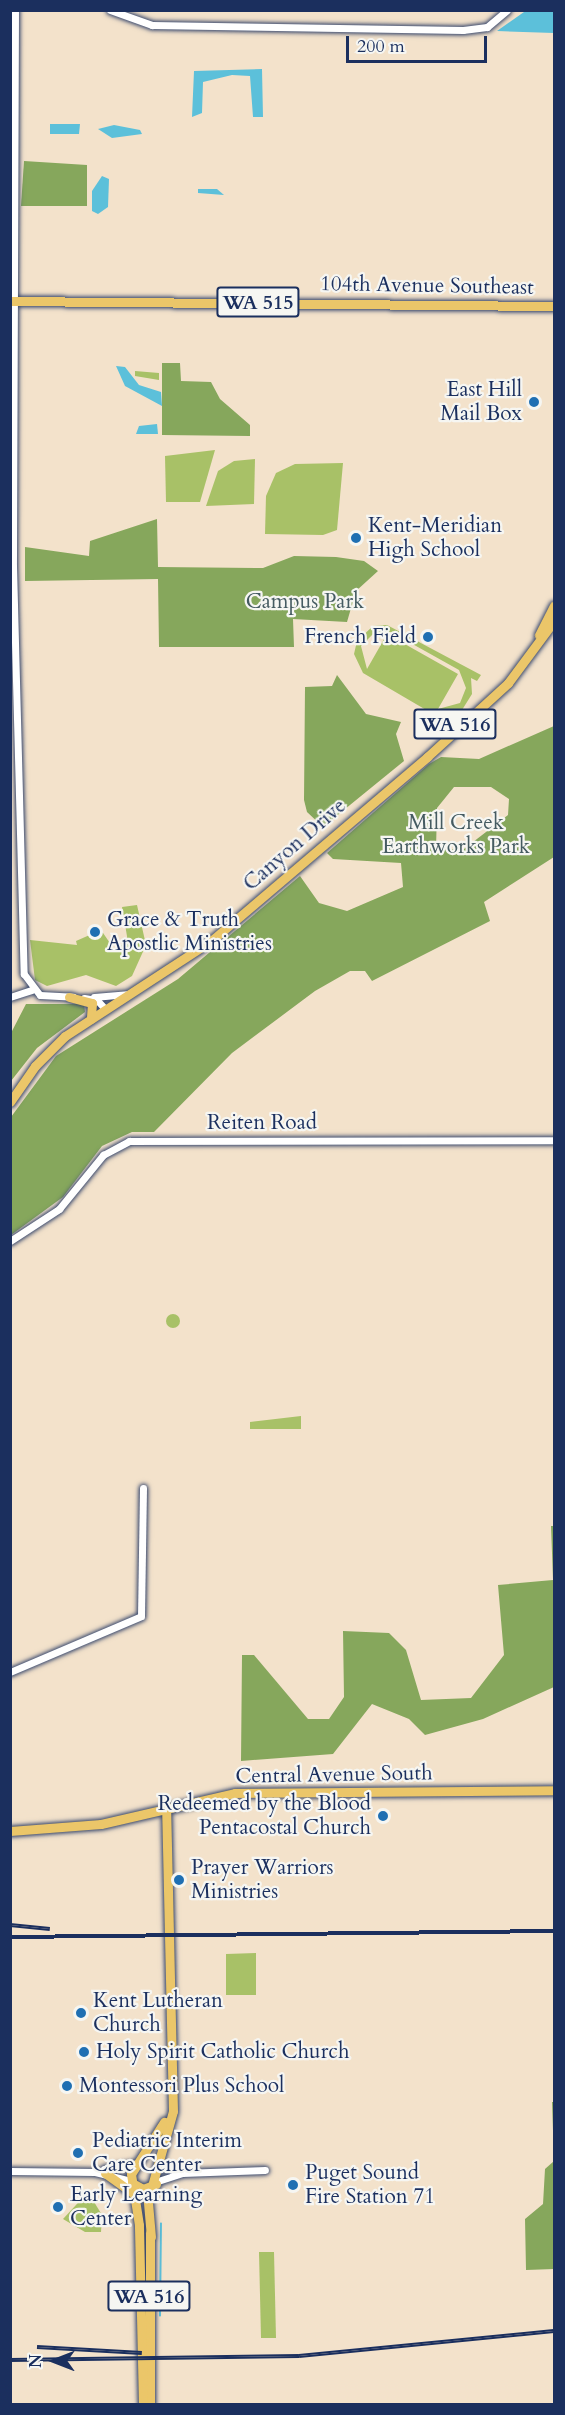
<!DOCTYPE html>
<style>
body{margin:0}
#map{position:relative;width:565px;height:2415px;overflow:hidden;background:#f3e2cb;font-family:Cardo,serif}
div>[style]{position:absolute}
.green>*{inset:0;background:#a8c167}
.round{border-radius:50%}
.forest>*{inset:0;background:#86a75c}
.water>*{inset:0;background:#5cc0da}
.stream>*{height:1.5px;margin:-0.75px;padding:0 0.75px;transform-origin:0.75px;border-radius:0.75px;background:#5cc0da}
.roads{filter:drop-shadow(0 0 2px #3b4a6e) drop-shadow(0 0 2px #3b4a6e)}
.minor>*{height:7px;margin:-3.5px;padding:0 3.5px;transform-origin:3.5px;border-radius:3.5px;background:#fff}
.major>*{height:9px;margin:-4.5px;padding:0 4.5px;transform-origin:4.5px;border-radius:4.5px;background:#ebc669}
.rail>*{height:4px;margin-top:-2px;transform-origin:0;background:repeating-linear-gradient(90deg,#f6f6f2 0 4.5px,#1b2f5e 0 9px);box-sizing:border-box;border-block:2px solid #1b2f5e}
.dots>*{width:16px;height:16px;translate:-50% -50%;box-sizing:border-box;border:3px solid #f6f6f2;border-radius:50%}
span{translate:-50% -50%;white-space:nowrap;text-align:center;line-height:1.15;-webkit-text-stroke:4.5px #f6f6f2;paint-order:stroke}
.shield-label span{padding:2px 4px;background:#f6f6f2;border:2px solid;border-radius:4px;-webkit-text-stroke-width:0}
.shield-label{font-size:20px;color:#1b2f5e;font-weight:700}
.street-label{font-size:21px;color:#1b2f5e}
.poi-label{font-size:21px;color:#1b2f5e}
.right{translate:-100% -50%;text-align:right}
.left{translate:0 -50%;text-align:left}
.park-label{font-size:21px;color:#455b61}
.frame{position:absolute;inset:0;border:12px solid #1b2f5e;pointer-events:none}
.north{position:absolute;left:24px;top:2331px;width:60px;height:60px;-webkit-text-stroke:4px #f6f6f2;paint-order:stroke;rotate:270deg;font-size:16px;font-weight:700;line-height:24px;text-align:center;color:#1b2f5e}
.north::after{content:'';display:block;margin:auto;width:21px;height:27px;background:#1b2f5e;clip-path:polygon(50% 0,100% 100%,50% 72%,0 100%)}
.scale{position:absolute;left:346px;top:36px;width:141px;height:27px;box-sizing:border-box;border:3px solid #1b2f5e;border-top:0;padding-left:8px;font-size:18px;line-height:21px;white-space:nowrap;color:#1b2f5e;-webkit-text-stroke:4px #f6f6f2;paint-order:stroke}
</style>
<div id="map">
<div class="green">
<i style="clip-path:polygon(135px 371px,159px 373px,159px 380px,135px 376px)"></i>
<i style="clip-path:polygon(215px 450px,200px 502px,166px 502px,165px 456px)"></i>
<i style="clip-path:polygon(255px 459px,254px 504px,206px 506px,218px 471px,234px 461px)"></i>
<i style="clip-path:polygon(343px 463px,337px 530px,323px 535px,265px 534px,266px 496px,276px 473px,295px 464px)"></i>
<i style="clip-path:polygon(evenodd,387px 625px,481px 675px,477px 681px,471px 678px,472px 694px,462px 710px,433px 714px,363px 673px,354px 654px,357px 641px,373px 626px,387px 625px,375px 632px,391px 632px,459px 670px,466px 688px,460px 703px,438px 709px,458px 674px,387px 634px,367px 669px,361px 646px,375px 632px)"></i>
<i style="clip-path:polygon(137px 905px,146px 945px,132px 976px,116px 986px,86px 975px,47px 986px,35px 980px,30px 940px,77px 945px,76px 941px,101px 930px,114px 949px,128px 942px,122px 907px)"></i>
<i class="round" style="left:166px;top:1314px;width:14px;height:14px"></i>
<i style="clip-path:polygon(301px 1416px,301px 1429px,250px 1429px,250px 1422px)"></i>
<i style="clip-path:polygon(256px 1953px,256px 1995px,226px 1995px,226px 1954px)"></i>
<i style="clip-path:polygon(88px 2192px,102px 2215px,101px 2232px,85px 2232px,63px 2219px)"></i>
<i style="clip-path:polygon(259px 2252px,274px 2252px,276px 2338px,261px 2338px)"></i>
</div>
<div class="forest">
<i style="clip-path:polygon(24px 161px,87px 165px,87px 206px,21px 206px)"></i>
<i style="clip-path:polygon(162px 363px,180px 363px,181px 381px,211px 382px,220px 399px,250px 425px,250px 436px,162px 435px)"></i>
<i style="clip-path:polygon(157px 519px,158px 567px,263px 568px,294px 556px,336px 557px,364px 561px,378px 571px,356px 591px,347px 622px,293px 619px,294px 647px,159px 647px,158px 579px,25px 581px,25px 547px,89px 556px,90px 541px)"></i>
<i style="clip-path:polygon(337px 675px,366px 714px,401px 722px,396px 734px,404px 761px,323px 827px,307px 812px,304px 800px,305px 687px,332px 686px)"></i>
<i style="clip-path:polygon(evenodd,554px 726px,554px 857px,484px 902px,490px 921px,372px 981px,365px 971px,350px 971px,315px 991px,232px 1053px,154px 1132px,132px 1132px,102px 1146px,63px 1197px,11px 1235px,11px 1117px,56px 1056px,178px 979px,300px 876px,319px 903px,347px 911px,403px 887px,401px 863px,333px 859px,327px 853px,429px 764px,441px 757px,479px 759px,554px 726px,454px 787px,491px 787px,509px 799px,508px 815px,464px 849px,436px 850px,437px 808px,454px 787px)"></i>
<i style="clip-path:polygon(26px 1004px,84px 1004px,85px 1012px,37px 1048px,11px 1081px,11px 1033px)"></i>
<i style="clip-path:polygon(551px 1526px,554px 1526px,554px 1687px,483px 1719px,425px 1735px,409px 1719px,372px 1704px,333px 1754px,241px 1761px,242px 1655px,254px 1655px,308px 1719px,329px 1719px,344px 1697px,343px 1631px,389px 1633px,406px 1650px,421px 1700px,471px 1698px,504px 1655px,498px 1585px,553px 1580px)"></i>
<i style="clip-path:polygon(552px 2102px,554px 2102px,554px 2269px,526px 2270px,525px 2219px,543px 2204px,545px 2169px,554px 2161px)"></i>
</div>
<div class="water">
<i style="clip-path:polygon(554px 11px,554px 33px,497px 31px,524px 12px)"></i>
<i style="clip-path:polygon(262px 69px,263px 117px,253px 117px,250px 76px,232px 75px,203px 82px,202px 113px,192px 117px,194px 71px)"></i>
<i style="clip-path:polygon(50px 124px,80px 124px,79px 134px,50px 134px)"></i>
<i style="clip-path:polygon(114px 125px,140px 130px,142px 134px,112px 138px,98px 129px)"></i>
<i style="clip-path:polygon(102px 176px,109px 179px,108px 207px,98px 214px,92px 211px,92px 191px)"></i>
<i style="clip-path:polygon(217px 189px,224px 195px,198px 193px,198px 189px)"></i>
<i style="clip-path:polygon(116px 366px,125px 367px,139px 385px,161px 392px,162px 406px,125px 386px)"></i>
<i style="clip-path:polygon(157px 424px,158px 434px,136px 434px,139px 426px)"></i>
</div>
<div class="stream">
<i style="left:160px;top:2316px;width:92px;rotate:-89.4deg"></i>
</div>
<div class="roads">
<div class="minor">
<i style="left:15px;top:10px;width:556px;rotate:90.21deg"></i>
<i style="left:13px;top:566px;width:408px;rotate:88.5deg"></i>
<i style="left:24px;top:974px;width:26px;rotate:53deg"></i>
<i style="left:40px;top:995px;width:33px;rotate:3deg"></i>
<i style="left:110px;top:10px;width:45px;rotate:19.7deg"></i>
<i style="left:152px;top:25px;width:311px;rotate:0.9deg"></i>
<i style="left:463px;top:30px;width:24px;rotate:-7deg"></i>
<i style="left:487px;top:27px;width:26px;rotate:-40deg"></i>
<i style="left:10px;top:997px;width:23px;rotate:-18deg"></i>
<i style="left:94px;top:997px;width:33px;rotate:-5deg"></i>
<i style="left:84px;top:998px;width:13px;rotate:9deg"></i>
<i style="left:97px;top:1000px;width:13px;rotate:48deg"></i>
<i style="left:10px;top:1241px;width:59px;rotate:-33.1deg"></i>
<i style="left:59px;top:1209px;width:70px;rotate:-50.8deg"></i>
<i style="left:103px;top:1155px;width:30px;rotate:-28deg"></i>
<i style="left:129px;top:1141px;width:425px;rotate:-0.1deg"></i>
<i style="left:10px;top:1672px;width:142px;rotate:-23.1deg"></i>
<i style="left:141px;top:1616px;width:128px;rotate:-89.1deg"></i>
<i style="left:159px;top:2166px;width:24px;rotate:17deg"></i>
<i style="left:104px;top:2169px;width:34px;rotate:-10deg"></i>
<i style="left:10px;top:2171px;width:85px;rotate:0.7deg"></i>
<i style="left:95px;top:2172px;width:38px;rotate:14deg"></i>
<i style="left:158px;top:2181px;width:25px;rotate:-18deg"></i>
<i style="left:182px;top:2173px;width:83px;rotate:-2.1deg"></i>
</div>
<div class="major">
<i style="left:10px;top:301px;width:544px;rotate:0.53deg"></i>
<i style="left:539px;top:635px;width:33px;rotate:-63deg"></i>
<i style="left:69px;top:997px;width:24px;rotate:15deg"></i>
<i style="left:92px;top:1003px;width:16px;rotate:94deg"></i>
<i style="left:10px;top:1102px;width:44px;rotate:-55.2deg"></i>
<i style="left:35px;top:1066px;width:42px;rotate:-45deg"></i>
<i style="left:65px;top:1036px;width:174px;rotate:-33.1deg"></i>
<i style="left:211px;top:941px;width:284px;rotate:-40.4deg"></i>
<i style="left:427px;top:757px;width:110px;rotate:-42.4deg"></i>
<i style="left:508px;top:683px;width:77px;rotate:-53.4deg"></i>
<i style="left:10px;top:1831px;width:91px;rotate:-4.4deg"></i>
<i style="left:101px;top:1824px;width:138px;rotate:-13deg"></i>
<i style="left:235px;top:1793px;width:319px;rotate:-0.5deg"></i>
<i style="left:105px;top:2173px;width:36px;rotate:36deg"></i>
<i style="left:132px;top:2183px;width:13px;rotate:29deg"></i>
<i style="left:143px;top:2189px;width:14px;rotate:-21deg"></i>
<i style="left:150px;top:2233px;width:171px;rotate:90deg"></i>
<i style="left:151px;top:2237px;width:37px;rotate:-95deg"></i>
<i style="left:148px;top:2200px;width:92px;rotate:-74.3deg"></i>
<i style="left:173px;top:2111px;width:303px;rotate:-91.3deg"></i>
<i style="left:143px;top:2404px;width:179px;rotate:-91.3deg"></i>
<i style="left:139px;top:2225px;width:52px;rotate:-98.9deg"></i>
<i style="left:131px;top:2174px;width:62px;rotate:-57.6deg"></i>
</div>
</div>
<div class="rail">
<i style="left:10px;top:1925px;width:40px;rotate:5.7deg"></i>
<i style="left:10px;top:1937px;width:544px;rotate:-0.63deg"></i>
<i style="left:37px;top:2347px;width:105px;rotate:3.3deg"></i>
<i style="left:10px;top:2360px;width:289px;rotate:-0.8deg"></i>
<i style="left:299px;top:2356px;width:256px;rotate:-5.6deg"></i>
</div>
<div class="dots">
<i style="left:534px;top:402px;background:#1f6fb2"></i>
<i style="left:356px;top:538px;background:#1f6fb2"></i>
<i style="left:428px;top:637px;background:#1f6fb2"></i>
<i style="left:95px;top:932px;background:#1f6fb2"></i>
<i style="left:383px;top:1816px;background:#1f6fb2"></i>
<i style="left:179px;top:1880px;background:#1f6fb2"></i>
<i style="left:81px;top:2013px;background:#1f6fb2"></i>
<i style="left:84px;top:2052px;background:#1f6fb2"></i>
<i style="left:67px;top:2086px;background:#1f6fb2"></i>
<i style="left:78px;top:2153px;background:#1f6fb2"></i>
<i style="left:293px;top:2185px;background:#1f6fb2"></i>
<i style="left:58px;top:2207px;background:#1f6fb2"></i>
</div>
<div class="shield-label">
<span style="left:258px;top:302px">WA 515</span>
<span style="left:455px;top:724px">WA 516</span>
<span style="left:149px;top:2296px">WA 516</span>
</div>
<div class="street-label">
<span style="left:427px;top:286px;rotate:1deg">104th Avenue Southeast</span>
<span style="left:295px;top:845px;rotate:-41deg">Canyon Drive</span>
<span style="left:262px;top:1123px">Reiten Road</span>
<span style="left:334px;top:1775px;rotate:-1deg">Central Avenue South</span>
</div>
<div class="poi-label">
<span class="right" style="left:522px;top:402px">East Hill<br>Mail Box</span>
<span class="left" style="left:368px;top:538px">Kent-Meridian<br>High School</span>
<span class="right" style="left:416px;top:637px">French Field</span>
<span class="left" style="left:107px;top:932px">Grace &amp; Truth<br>Apostlic Ministries</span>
<span class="right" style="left:371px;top:1816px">Redeemed by the Blood<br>Pentacostal Church</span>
<span class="left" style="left:191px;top:1880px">Prayer Warriors<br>Ministries</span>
<span class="left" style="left:93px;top:2013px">Kent Lutheran<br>Church</span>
<span class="left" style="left:96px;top:2052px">Holy Spirit Catholic Church</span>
<span class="left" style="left:79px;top:2086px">Montessori Plus School</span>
<span class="left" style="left:92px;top:2153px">Pediatric Interim<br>Care Center</span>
<span class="left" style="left:305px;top:2185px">Puget Sound<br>Fire Station 71</span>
<span class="left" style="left:70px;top:2207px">Early Learning<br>Center</span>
</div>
<div class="park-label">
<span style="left:305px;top:602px">Campus Park</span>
<span style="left:456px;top:835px">Mill Creek<br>Earthworks Park</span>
</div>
<div class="frame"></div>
<div class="north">N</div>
<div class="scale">200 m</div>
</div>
